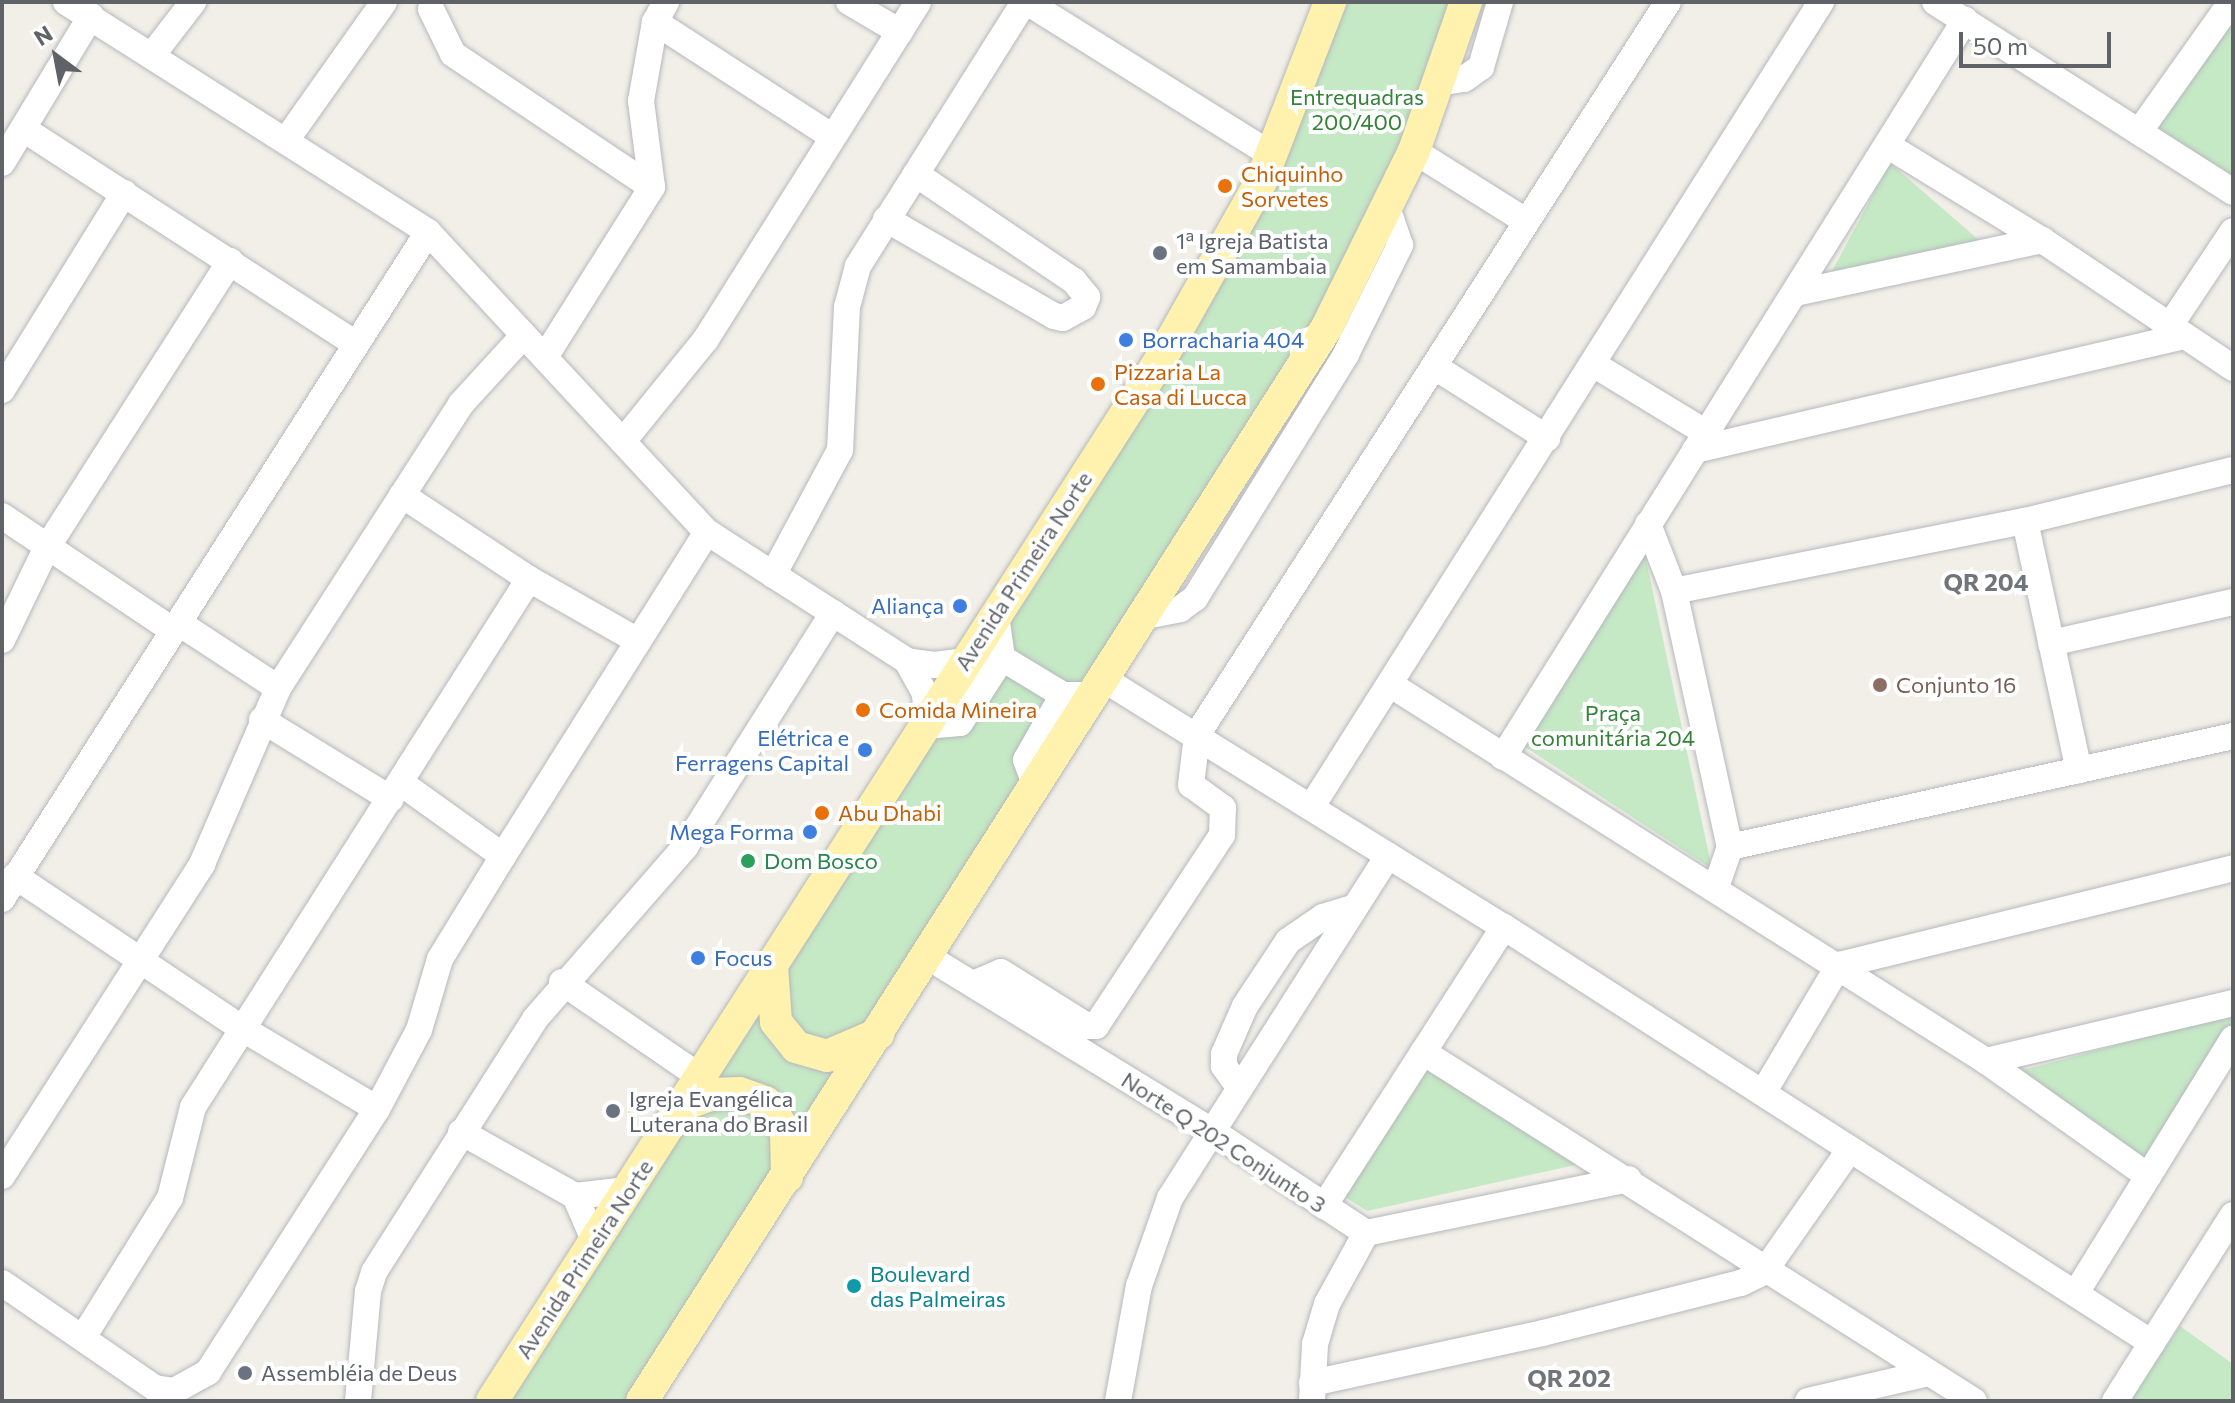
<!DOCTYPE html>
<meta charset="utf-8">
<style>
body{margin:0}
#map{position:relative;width:2235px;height:1403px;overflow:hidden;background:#f1efe8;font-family:Commissioner,sans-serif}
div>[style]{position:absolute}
.green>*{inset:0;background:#c5e8c5}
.roads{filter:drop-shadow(0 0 2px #b5b8bc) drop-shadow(0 0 2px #b5b8bc)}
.minor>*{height:26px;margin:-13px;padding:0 13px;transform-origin:13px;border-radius:13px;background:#fff}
.major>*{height:32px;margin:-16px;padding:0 16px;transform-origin:16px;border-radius:16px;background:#fff2af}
.dots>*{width:22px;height:22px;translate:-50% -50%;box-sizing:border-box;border:4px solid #fff;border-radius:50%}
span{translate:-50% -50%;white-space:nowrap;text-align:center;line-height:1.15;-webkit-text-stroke:8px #fff;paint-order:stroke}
.park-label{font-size:22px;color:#348238}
.food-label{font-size:22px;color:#c56008}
.left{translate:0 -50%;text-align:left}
.worship-label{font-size:22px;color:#5b616d}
.shop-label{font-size:22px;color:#366cbe}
.right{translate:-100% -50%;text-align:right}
.street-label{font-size:22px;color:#5f6368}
.education-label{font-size:22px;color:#785e54}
.leisure-label{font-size:22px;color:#27864d}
.culture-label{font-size:22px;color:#0d838f}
.neighbourhood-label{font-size:24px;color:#70757a;font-weight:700}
.frame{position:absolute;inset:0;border:4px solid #5f6368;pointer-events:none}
.north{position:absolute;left:16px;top:16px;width:80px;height:80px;-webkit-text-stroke:6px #fff;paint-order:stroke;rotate:328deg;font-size:22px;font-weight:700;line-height:32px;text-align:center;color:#5f6368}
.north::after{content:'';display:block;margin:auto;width:28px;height:36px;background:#5f6368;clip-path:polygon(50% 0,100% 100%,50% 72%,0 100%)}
.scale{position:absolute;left:1959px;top:32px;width:152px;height:36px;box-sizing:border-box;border:4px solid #5f6368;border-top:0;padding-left:10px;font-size:24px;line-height:28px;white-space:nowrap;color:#5f6368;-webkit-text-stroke:6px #fff;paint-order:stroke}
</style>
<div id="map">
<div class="green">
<i style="clip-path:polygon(1329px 2px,1458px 2px,1363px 234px,1256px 422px,633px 1401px,507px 1401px,1168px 362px)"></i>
<i style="clip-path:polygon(2233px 10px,2233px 179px,2148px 126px)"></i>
<i style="clip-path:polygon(1890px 163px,1980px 241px,1831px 273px)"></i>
<i style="clip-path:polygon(1645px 555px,1712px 869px,1519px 743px)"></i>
<i style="clip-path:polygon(2233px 1014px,2233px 1022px,2147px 1169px,2016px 1072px)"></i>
<i style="clip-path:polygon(1427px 1056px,1593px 1161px,1367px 1211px,1334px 1190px)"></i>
<i style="clip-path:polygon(2180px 1326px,2233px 1364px,2233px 1401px,2129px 1401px)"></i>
</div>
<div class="roads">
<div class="minor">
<i style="left:66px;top:2px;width:429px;rotate:32.4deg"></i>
<i style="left:428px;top:232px;width:410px;rotate:47.1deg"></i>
<i style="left:707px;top:532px;width:238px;rotate:32.8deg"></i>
<i style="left:907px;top:661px;width:38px;rotate:61deg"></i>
<i style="left:925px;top:694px;width:30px;rotate:86deg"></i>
<i style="left:849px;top:2px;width:59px;rotate:30.5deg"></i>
<i style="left:1027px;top:2px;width:290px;rotate:32deg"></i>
<i style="left:1935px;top:2px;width:353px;rotate:32.5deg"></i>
<i style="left:431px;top:9px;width:50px;rotate:63.9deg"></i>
<i style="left:453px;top:54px;width:239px;rotate:33.8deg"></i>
<i style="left:655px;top:22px;width:210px;rotate:32.9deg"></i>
<i style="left:153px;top:54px;width:66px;rotate:-52.4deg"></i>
<i style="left:1438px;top:83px;width:26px;rotate:-9deg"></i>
<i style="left:1464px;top:79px;width:21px;rotate:-35deg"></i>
<i style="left:1481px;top:67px;width:68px;rotate:-73.7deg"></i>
<i style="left:25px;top:130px;width:394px;rotate:32.9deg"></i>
<i style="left:2139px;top:132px;width:145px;rotate:-54.6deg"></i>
<i style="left:287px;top:139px;width:168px;rotate:-54.7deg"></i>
<i style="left:1890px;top:147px;width:178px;rotate:31.5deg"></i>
<i style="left:2042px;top:240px;width:230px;rotate:33.8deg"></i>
<i style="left:1414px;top:151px;width:133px;rotate:32.1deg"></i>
<i style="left:2px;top:163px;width:172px;rotate:-58.8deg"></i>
<i style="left:886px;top:219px;width:194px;rotate:30deg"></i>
<i style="left:1054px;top:316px;width:9px;rotate:13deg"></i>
<i style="left:1063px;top:318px;width:23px;rotate:-29deg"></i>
<i style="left:1083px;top:307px;width:11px;rotate:-68deg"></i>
<i style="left:1087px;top:297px;width:21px;rotate:-129deg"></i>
<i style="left:1074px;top:281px;width:191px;rotate:-145.9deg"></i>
<i style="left:1795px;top:293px;width:253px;rotate:-12.1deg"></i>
<i style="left:2169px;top:327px;width:115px;rotate:-56.3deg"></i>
<i style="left:545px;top:357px;width:201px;rotate:-57.8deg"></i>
<i style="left:652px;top:187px;width:87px;rotate:-97.3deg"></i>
<i style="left:641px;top:101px;width:80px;rotate:-80deg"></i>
<i style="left:655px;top:22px;width:23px;rotate:-61deg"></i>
<i style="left:1593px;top:364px;width:131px;rotate:31.3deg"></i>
<i style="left:1435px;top:367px;width:133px;rotate:32.4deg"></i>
<i style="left:2px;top:390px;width:232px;rotate:-58.2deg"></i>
<i style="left:624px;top:440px;width:130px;rotate:-50.9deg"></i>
<i style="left:706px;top:339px;width:398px;rotate:-57.8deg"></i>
<i style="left:1695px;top:450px;width:502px;rotate:-13.12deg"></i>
<i style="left:402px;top:495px;width:152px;rotate:33.5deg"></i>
<i style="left:529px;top:579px;width:125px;rotate:29.6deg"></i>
<i style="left:2px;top:516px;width:207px;rotate:33.8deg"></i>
<i style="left:2025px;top:521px;width:255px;rotate:77.8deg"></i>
<i style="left:1648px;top:524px;width:72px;rotate:68.8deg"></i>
<i style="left:1674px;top:591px;width:262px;rotate:77.7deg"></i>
<i style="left:773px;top:575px;width:142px;rotate:-61.8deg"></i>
<i style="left:840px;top:450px;width:143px;rotate:-87.2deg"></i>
<i style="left:847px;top:307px;width:42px;rotate:-75deg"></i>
<i style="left:858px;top:266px;width:312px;rotate:-57.8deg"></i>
<i style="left:1674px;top:591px;width:358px;rotate:-11.3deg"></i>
<i style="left:2025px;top:521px;width:214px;rotate:-13.8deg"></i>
<i style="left:1145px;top:616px;width:36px;rotate:-11deg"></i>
<i style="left:1180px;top:609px;width:19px;rotate:-36deg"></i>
<i style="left:1195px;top:598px;width:287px;rotate:-58.2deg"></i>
<i style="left:1346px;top:354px;width:122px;rotate:-63.6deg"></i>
<i style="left:1400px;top:245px;width:37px;rotate:-109deg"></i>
<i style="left:179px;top:623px;width:118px;rotate:33.3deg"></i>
<i style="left:2px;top:640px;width:101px;rotate:-64.2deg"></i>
<i style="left:46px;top:549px;width:342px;rotate:-57.4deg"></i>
<i style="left:2051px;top:643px;width:187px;rotate:-12.7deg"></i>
<i style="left:1002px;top:658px;width:71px;rotate:31.2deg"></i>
<i style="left:1063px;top:695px;width:33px"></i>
<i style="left:907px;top:661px;width:27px;rotate:8deg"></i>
<i style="left:934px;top:665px;width:31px;rotate:-7deg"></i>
<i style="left:1105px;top:680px;width:469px;rotate:31.8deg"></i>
<i style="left:1504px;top:927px;width:770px;rotate:32.7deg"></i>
<i style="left:1391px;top:685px;width:704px;rotate:32.29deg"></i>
<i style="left:1986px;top:1061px;width:254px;rotate:-13.2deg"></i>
<i style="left:262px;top:720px;width:151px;rotate:31.5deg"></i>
<i style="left:925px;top:726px;width:35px;rotate:-5deg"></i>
<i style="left:960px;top:723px;width:77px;rotate:-57.1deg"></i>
<i style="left:1002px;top:658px;width:43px;rotate:-97.9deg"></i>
<i style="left:1503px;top:757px;width:870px;rotate:-57.92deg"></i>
<i style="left:401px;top:783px;width:125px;rotate:35.6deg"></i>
<i style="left:503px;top:856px;width:383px;rotate:-57.8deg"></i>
<i style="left:1036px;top:787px;width:29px;rotate:-110deg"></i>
<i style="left:1026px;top:760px;width:75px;rotate:-60.4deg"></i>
<i style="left:1312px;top:806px;width:952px;rotate:-57.66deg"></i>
<i style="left:15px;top:876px;width:275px;rotate:33.9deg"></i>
<i style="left:243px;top:1029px;width:156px;rotate:30.8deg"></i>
<i style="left:1716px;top:887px;width:42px;rotate:-70.7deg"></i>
<i style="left:1730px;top:847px;width:515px;rotate:-12.44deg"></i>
<i style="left:2px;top:899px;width:791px;rotate:-57.43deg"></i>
<i style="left:928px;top:957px;width:333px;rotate:31.5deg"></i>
<i style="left:1212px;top:1131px;width:185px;rotate:33.5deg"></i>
<i style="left:1366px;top:1233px;width:81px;rotate:118.8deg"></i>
<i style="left:1327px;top:1304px;width:42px;rotate:106.7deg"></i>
<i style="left:1315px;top:1344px;width:57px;rotate:93deg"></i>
<i style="left:562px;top:982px;width:168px;rotate:34.5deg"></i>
<i style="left:973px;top:984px;width:30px;rotate:-23deg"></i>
<i style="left:1001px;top:972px;width:102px;rotate:32.1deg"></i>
<i style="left:1087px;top:1026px;width:9px"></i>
<i style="left:1096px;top:1026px;width:229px;rotate:-56.6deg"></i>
<i style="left:1222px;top:835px;width:27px;rotate:-88deg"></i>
<i style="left:1223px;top:808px;width:39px;rotate:-144deg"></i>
<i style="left:1191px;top:785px;width:50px;rotate:-83.2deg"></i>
<i style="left:1197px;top:735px;width:871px;rotate:-57.28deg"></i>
<i style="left:1423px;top:1052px;width:652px;rotate:32.35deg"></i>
<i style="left:1986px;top:1061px;width:199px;rotate:35.4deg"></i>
<i style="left:1239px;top:1087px;width:26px;rotate:-126deg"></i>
<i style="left:1224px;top:1066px;width:12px;rotate:-90deg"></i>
<i style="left:1224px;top:1054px;width:52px;rotate:-66.4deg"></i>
<i style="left:1245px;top:1006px;width:78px;rotate:-56.5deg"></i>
<i style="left:1288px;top:941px;width:42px;rotate:-34.4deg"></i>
<i style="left:1323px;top:917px;width:31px;rotate:-17deg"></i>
<i style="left:1763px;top:1093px;width:149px;rotate:-59.3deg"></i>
<i style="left:1839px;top:965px;width:406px;rotate:-13.8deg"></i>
<i style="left:461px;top:1132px;width:131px;rotate:29.3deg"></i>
<i style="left:575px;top:1196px;width:53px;rotate:-6.5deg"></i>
<i style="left:2px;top:1176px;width:371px;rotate:-57.3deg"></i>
<i style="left:202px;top:864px;width:192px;rotate:-66.6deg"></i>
<i style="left:278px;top:688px;width:338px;rotate:-57.2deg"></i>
<i style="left:461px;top:404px;width:93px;rotate:-47.6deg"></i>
<i style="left:575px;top:1196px;width:50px;rotate:66.5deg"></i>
<i style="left:1324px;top:1206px;width:332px;rotate:-57.2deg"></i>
<i style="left:1366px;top:1233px;width:268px;rotate:-11.6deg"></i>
<i style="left:2px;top:1283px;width:186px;rotate:34.5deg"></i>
<i style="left:155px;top:1388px;width:19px;rotate:9deg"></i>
<i style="left:174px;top:1391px;width:39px;rotate:-29deg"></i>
<i style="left:208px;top:1372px;width:313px;rotate:-57.3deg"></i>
<i style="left:377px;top:1109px;width:89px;rotate:-62deg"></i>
<i style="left:419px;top:1030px;width:74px;rotate:-73.5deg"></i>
<i style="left:440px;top:959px;width:121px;rotate:-58.5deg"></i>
<i style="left:2076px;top:1293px;width:299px;rotate:-58.3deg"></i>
<i style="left:84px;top:1336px;width:163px;rotate:-58.1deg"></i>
<i style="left:170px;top:1198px;width:94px;rotate:-75.8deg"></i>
<i style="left:193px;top:1107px;width:626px;rotate:-57.53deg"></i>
<i style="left:1312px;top:1383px;width:236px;rotate:-12.2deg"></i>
<i style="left:1543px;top:1333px;width:204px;rotate:-14.2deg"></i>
<i style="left:1741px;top:1283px;width:25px;rotate:-26deg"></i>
<i style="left:1764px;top:1272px;width:150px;rotate:-55deg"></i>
<i style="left:358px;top:1401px;width:110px;rotate:-84.8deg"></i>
<i style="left:368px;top:1291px;width:20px;rotate:-72deg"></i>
<i style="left:374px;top:1272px;width:300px;rotate:-57.5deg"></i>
<i style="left:535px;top:1019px;width:228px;rotate:-48.9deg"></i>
<i style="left:685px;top:847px;width:277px;rotate:-57.7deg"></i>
<i style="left:1118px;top:1401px;width:117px;rotate:-79.7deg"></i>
<i style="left:1139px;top:1286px;width:93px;rotate:-70.6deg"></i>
<i style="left:1170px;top:1198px;width:406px;rotate:-57.5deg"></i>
<i style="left:1808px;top:1401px;width:123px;rotate:-13.1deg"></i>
<i style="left:2115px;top:1401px;width:220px;rotate:-57.6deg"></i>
</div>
<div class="major">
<i style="left:772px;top:967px;width:55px;rotate:85.8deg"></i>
<i style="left:776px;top:1022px;width:32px;rotate:51deg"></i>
<i style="left:796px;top:1047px;width:32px;rotate:16deg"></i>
<i style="left:827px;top:1056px;width:56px;rotate:-23.3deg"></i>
<i style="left:683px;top:1105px;width:32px;rotate:-20deg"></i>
<i style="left:713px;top:1094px;width:26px;rotate:-2deg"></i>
<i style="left:739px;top:1093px;width:28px;rotate:19deg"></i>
<i style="left:765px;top:1102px;width:37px;rotate:55deg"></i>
<i style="left:786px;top:1132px;width:45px;rotate:88.7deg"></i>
<i style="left:492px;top:1401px;width:1240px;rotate:-57.31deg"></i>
<i style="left:1162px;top:357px;width:202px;rotate:-60.6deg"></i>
<i style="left:1261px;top:181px;width:192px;rotate:-68.9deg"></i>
<i style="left:642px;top:1401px;width:1274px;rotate:-57.47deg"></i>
<i style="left:1327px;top:327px;width:196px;rotate:-63.7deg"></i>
<i style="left:1414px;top:151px;width:158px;rotate:-70.8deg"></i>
</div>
</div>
<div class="dots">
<i style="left:1225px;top:186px;background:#e8710a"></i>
<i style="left:1160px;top:253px;background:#6b7280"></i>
<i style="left:1126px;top:340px;background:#3f7fe0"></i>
<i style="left:1098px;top:384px;background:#e8710a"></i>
<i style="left:960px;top:606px;background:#3f7fe0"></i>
<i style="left:1880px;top:685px;background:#8d6e63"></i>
<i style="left:863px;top:710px;background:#e8710a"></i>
<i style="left:865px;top:750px;background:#3f7fe0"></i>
<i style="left:822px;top:813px;background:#e8710a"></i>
<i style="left:810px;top:832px;background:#3f7fe0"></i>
<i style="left:748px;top:861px;background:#2e9e5b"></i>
<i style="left:698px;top:958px;background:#3f7fe0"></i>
<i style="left:613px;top:1111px;background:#6b7280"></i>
<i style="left:854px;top:1286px;background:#0f9aa8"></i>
<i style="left:245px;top:1373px;background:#6b7280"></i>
</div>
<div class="park-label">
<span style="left:1357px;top:109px">Entrequadras<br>200/400</span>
<span style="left:1613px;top:725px">Praça<br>comunitária 204</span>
</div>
<div class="food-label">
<span class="left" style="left:1241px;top:186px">Chiquinho<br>Sorvetes</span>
<span class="left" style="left:1114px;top:384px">Pizzaria La<br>Casa di Lucca</span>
<span class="left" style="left:879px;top:710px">Comida Mineira</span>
<span class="left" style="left:838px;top:813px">Abu Dhabi</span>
</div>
<div class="worship-label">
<span class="left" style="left:1176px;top:253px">1ª Igreja Batista<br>em Samambaia</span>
<span class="left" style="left:629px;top:1111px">Igreja Evangélica<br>Luterana do Brasil</span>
<span class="left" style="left:261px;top:1373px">Assembléia de Deus</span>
</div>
<div class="shop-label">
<span class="left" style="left:1142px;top:340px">Borracharia 404</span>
<span class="right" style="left:944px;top:606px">Aliança</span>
<span class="right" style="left:849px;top:750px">Elétrica e<br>Ferragens Capital</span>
<span class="right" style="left:794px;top:832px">Mega Forma</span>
<span class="left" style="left:714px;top:958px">Focus</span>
</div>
<div class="street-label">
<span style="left:1023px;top:571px;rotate:-57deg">Avenida Primeira Norte</span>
<span style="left:1224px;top:1142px;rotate:33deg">Norte Q 202 Conjunto 3</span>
<span style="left:584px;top:1259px;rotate:-57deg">Avenida Primeira Norte</span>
</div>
<div class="education-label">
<span class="left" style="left:1896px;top:685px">Conjunto 16</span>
</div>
<div class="leisure-label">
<span class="left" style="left:764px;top:861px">Dom Bosco</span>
</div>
<div class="culture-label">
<span class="left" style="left:870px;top:1286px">Boulevard<br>das Palmeiras</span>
</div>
<div class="neighbourhood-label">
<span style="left:1986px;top:582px">QR 204</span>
<span style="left:1569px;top:1378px">QR 202</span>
</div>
<div class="frame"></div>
<div class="north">N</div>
<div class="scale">50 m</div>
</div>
